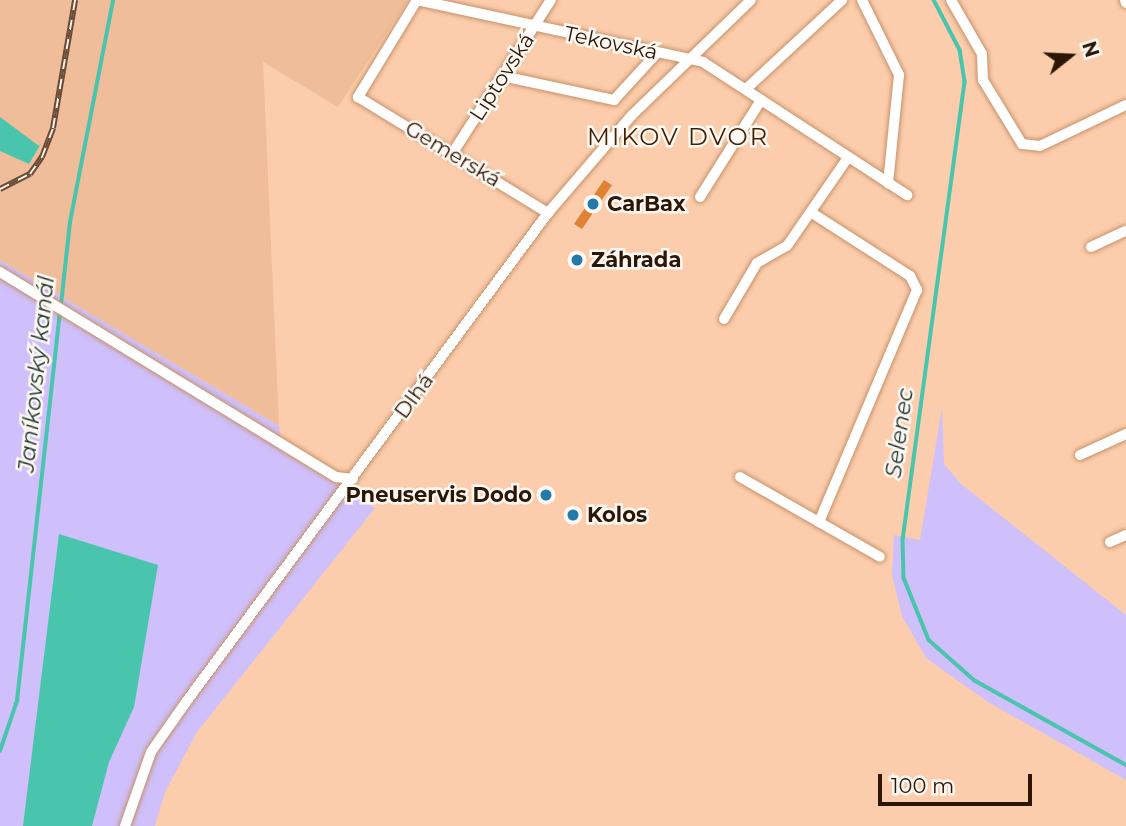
<!DOCTYPE html>
<meta charset="utf-8">
<style>
body{margin:0}
#map{position:relative;width:1126px;height:826px;overflow:hidden;background:#fccdac;font-family:Montserrat,sans-serif}
div>[style]{position:absolute}
.built>*{inset:0;background:#efbd99}
.green>*{inset:0;background:#cfbffa}
.water>*{inset:0;background:#48c5ac}
.stream>*{height:3.5px;margin:-1.75px;padding:0 1.75px;transform-origin:1.75px;border-radius:1.75px;background:#48c5ac}
.building>*{inset:0;background:#df8233}
.roads{filter:drop-shadow(0 0 2px #c79169) drop-shadow(0 0 2px #c79169)}
.minor>*{height:10px;margin:-5px;padding:0 5px;transform-origin:5px;border-radius:5px;background:#fff}
.rail>*{height:6px;margin-top:-3px;transform-origin:0;background:repeating-linear-gradient(90deg,#fef8f3 0 10px,#684c37 0 20px);box-sizing:border-box;border-block:2px solid #684c37}
.dots>*{width:19px;height:19px;translate:-50% -50%;box-sizing:border-box;border:4px solid #fef8f3;border-radius:50%}
span{translate:-50% -50%;white-space:nowrap;text-align:center;line-height:1.15;-webkit-text-stroke:5px #fef8f3;paint-order:stroke}
.street-label{font-size:21px;color:#2c1707}
.poi-label{font-size:21px;color:#2c1707;font-weight:700}
.left{translate:0 -50%;text-align:left}
.right{translate:-100% -50%;text-align:right}
.water-label{font-size:23px;color:#1e3932;font-style:italic}
.quarter-label{font-size:24px;color:#421f00;letter-spacing:2px}
.north{position:absolute;left:1035px;top:21px;width:70px;height:70px;-webkit-text-stroke:5px #fef8f3;paint-order:stroke;rotate:72deg;font-size:19px;font-weight:700;line-height:28px;text-align:center;color:#2c1707}
.north::after{content:'';display:block;margin:auto;width:24px;height:32px;background:#2c1707;clip-path:polygon(50% 0,100% 100%,50% 72%,0 100%)}
.scale{position:absolute;left:878px;top:774px;width:154px;height:32px;box-sizing:border-box;border:4px solid #2c1707;border-top:0;padding-left:9px;font-size:21px;line-height:24px;white-space:nowrap;color:#2c1707;-webkit-text-stroke:5px #fef8f3;paint-order:stroke}
</style>
<div id="map">
<div class="built">
<i style="clip-path:polygon(0 0,408px 0,338px 107px,263px 62px,279px 426px,0 260px)"></i>
</div>
<div class="green">
<i style="clip-path:polygon(0 260px,279px 426px,282px 451px,375px 508px,197px 732px,165px 792px,155px 826px,0 826px)"></i>
<i style="clip-path:polygon(942px 408px,944px 464px,961px 484px,1126px 615px,1126px 780px,988px 702px,926px 658px,902px 616px,892px 575px,894px 535px,920px 540px)"></i>
</div>
<div class="water">
<i style="clip-path:polygon(0 117px,39px 146px,42px 142px,29px 164px,0 151px)"></i>
<i style="clip-path:polygon(59px 534px,158px 565px,134px 707px,109px 762px,92px 826px,23px 826px)"></i>
</div>
<div class="stream">
<i style="left:934px;top:0;width:56px;rotate:62.5deg"></i>
<i style="left:960px;top:50px;width:32px;rotate:81deg"></i>
<i style="left:965px;top:82px;width:460px;rotate:97.7deg"></i>
<i style="left:903px;top:538px;width:40px;rotate:88.6deg"></i>
<i style="left:904px;top:578px;width:67px;rotate:68deg"></i>
<i style="left:929px;top:640px;width:60px;rotate:41.6deg"></i>
<i style="left:974px;top:680px;width:174px;rotate:29.2deg"></i>
<i style="left:61px;top:305px;width:83px;rotate:-83.8deg"></i>
<i style="left:70px;top:222px;width:226px;rotate:-79deg"></i>
<i style="left:0;top:751px;width:53px;rotate:-71.2deg"></i>
<i style="left:17px;top:701px;width:391px;rotate:-83.7deg"></i>
</div>
<div class="building">
<i style="clip-path:polygon(604px 180px,612px 185px,582px 229px,574px 224px)"></i>
</div>
<div class="roads">
<div class="minor">
<i style="left:417px;top:0;width:293px;rotate:12.2deg"></i>
<i style="left:703px;top:62px;width:244px;rotate:33.1deg"></i>
<i style="left:417px;top:0;width:114px;rotate:121.3deg"></i>
<i style="left:358px;top:97px;width:223px;rotate:31.4deg"></i>
<i style="left:862px;top:0;width:84px;rotate:63.7deg"></i>
<i style="left:899px;top:75px;width:109px;rotate:95.8deg"></i>
<i style="left:951px;top:0;width:62px;rotate:60.1deg"></i>
<i style="left:982px;top:54px;width:26px;rotate:88deg"></i>
<i style="left:983px;top:80px;width:75px;rotate:58.6deg"></i>
<i style="left:1022px;top:144px;width:18px;rotate:6deg"></i>
<i style="left:1040px;top:146px;width:95px;rotate:-25.5deg"></i>
<i style="left:1125px;top:0;width:3px;rotate:72deg"></i>
<i style="left:502px;top:76px;width:115px;rotate:12.1deg"></i>
<i style="left:614px;top:100px;width:64px;rotate:-47.5deg"></i>
<i style="left:746px;top:89px;width:131px;rotate:-42.8deg"></i>
<i style="left:452px;top:154px;width:183px;rotate:-57.3deg"></i>
<i style="left:700px;top:197px;width:115px;rotate:-57.8deg"></i>
<i style="left:812px;top:213px;width:117px;rotate:32.7deg"></i>
<i style="left:910px;top:276px;width:16px;rotate:63deg"></i>
<i style="left:917px;top:290px;width:252px;rotate:112.9deg"></i>
<i style="left:1091px;top:247px;width:38px;rotate:-25deg"></i>
<i style="left:0;top:272px;width:394px;rotate:31.4deg"></i>
<i style="left:336px;top:477px;width:17px;rotate:7deg"></i>
<i style="left:724px;top:319px;width:65px;rotate:-59.5deg"></i>
<i style="left:757px;top:263px;width:34px;rotate:-30deg"></i>
<i style="left:787px;top:246px;width:106px;rotate:-55.4deg"></i>
<i style="left:1080px;top:455px;width:51px;rotate:-24.5deg"></i>
<i style="left:740px;top:477px;width:161px;rotate:29.7deg"></i>
<i style="left:1110px;top:542px;width:17px;rotate:-24deg"></i>
<i style="left:125px;top:826px;width:78px;rotate:-70.6deg"></i>
<i style="left:151px;top:752px;width:61px;rotate:-55deg"></i>
<i style="left:186px;top:702px;width:608px;rotate:-53.49deg"></i>
<i style="left:548px;top:213px;width:129px;rotate:-49.4deg"></i>
<i style="left:632px;top:115px;width:165px;rotate:-44deg"></i>
</div>
</div>
<div class="rail">
<i style="left:0;top:189px;width:34px;rotate:-27deg"></i>
<i style="left:30px;top:174px;width:21px;rotate:-55deg"></i>
<i style="left:42px;top:157px;width:31px;rotate:-69deg"></i>
<i style="left:53px;top:128px;width:130px;rotate:-80.2deg"></i>
</div>
<div class="dots">
<i style="left:593px;top:204px;background:#217aa9"></i>
<i style="left:577px;top:260px;background:#217aa9"></i>
<i style="left:546px;top:495px;background:#217aa9"></i>
<i style="left:573px;top:515px;background:#217aa9"></i>
</div>
<div class="street-label">
<span style="left:611px;top:43px;rotate:12deg">Tekovská</span>
<span style="left:502px;top:77px;rotate:-57deg">Liptovská</span>
<span style="left:453px;top:154px;rotate:31deg">Gemerská</span>
<span style="left:414px;top:396px;rotate:-54deg">Dlhá</span>
</div>
<div class="poi-label">
<span class="left" style="left:607px;top:204px">CarBax</span>
<span class="left" style="left:591px;top:260px">Záhrada</span>
<span class="right" style="left:532px;top:495px">Pneuservis Dodo</span>
<span class="left" style="left:587px;top:515px">Kolos</span>
</div>
<div class="water-label">
<span style="left:36px;top:374px;rotate:-84deg">Janíkovský kanál</span>
<span style="left:899px;top:433px;rotate:-82deg">Selenec</span>
</div>
<div class="quarter-label">
<span style="left:678px;top:137px">MIKOV DVOR</span>
</div>
<div class="north">N</div>
<div class="scale">100 m</div>
</div>
